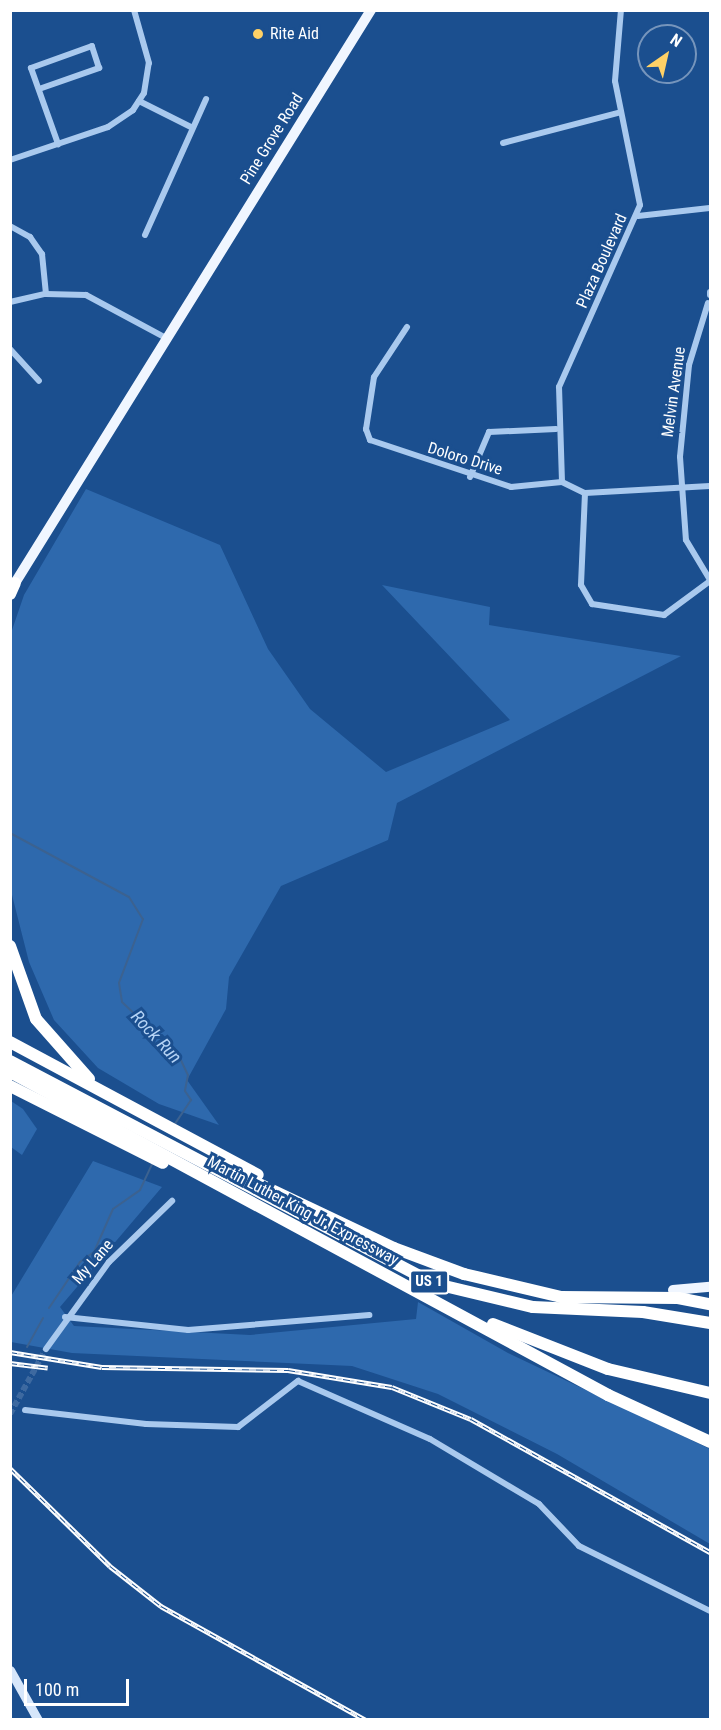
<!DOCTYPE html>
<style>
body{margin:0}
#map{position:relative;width:721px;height:1730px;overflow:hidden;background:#1b4f8f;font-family:"Roboto Condensed",sans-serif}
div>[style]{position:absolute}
.green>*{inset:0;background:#2e69ad}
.stream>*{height:2px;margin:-1px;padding:0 1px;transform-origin:1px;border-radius:1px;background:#3c6290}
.street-tunnel>*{height:6px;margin-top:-3px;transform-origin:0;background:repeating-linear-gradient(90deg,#3d69a0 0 6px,transparent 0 9px)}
.street>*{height:6px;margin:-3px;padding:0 3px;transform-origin:3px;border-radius:3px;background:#a9c9ee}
.secondary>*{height:9px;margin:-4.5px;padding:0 4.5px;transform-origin:4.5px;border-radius:4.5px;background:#d6e6fa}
.primary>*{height:10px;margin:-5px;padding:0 5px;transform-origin:5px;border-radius:5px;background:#f0f6ff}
.highway>*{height:12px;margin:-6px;padding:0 6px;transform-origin:6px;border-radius:6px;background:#fff}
.rail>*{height:4.5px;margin-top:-2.25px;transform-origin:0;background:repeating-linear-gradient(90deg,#1b4f8f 0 7px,#fff 0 14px);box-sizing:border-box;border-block:2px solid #fff}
.dots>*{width:16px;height:16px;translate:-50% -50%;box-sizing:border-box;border:3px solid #1b4f8f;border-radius:50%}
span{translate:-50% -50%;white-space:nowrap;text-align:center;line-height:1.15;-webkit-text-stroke:6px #1b4f8f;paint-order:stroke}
.shield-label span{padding:2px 4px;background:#1b4f8f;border:2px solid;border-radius:4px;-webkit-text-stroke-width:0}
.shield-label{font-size:15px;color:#fff;font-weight:700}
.poi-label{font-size:16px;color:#fff}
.left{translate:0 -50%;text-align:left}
.street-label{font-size:16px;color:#fff}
.water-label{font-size:18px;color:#b5d3f5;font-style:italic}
.frame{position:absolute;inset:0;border:12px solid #fff;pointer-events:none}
.north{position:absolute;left:637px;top:24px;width:60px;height:60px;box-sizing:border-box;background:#1b4f8f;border:2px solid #7695bc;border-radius:50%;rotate:34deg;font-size:16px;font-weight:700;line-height:24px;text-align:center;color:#fff}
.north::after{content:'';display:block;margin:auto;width:21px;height:27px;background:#ffd166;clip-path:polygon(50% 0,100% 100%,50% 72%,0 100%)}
.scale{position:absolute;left:24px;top:1679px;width:105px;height:27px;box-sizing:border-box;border:3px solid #fff;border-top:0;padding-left:8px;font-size:18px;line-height:21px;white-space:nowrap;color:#fff;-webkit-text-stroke:4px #1b4f8f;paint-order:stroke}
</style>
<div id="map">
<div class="green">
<i style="clip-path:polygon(86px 489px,220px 545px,268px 649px,310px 709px,386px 772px,510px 720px,382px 585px,490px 607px,489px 625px,681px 656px,397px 803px,388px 840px,281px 886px,229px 977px,226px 1009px,187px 1080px,219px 1125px,159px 1104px,98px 1068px,54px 1020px,29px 962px,11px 891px,11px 633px,24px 595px)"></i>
<i style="clip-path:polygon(11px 1101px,23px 1109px,37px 1129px,22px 1155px,11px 1147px)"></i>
<i style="clip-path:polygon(93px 1161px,162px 1187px,60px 1307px,74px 1326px,250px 1335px,416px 1319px,418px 1302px,508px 1353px,710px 1449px,710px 1544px,557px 1454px,438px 1394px,352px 1366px,72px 1353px,11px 1342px,10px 1298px)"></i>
</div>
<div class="stream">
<i style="left:10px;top:833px;width:135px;rotate:28.3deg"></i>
<i style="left:129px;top:897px;width:26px;rotate:58deg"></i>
<i style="left:143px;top:919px;width:68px;rotate:110.6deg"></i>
<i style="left:119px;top:983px;width:19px;rotate:81deg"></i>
<i style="left:122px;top:1002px;width:79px;rotate:43.5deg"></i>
<i style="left:179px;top:1056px;width:21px;rotate:65deg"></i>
<i style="left:188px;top:1075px;width:16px;rotate:101deg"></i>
<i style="left:185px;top:1091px;width:11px;rotate:56deg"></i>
<i style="left:191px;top:1100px;width:30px;rotate:124deg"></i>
<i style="left:49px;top:1308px;width:55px;rotate:-56deg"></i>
<i style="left:80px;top:1262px;width:17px;rotate:-36deg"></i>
<i style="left:94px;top:1252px;width:47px;rotate:-66.2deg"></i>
<i style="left:113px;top:1209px;width:33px;rotate:-35deg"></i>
<i style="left:140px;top:1190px;width:31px;rotate:-65deg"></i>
<i style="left:27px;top:1347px;width:33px;rotate:-61deg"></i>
</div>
<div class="street-tunnel">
<i style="left:10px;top:1414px;width:74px;rotate:-61deg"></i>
</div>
<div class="street">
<i style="left:39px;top:89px;width:64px;rotate:-19.3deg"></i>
<i style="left:99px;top:68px;width:23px;rotate:-108deg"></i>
<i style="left:92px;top:46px;width:65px;rotate:160.2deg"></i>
<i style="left:31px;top:68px;width:81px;rotate:70.4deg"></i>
<i style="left:139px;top:101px;width:58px;rotate:26.6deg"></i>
<i style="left:503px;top:143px;width:122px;rotate:-14.7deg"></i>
<i style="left:10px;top:160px;width:103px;rotate:-18.6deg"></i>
<i style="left:108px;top:127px;width:30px;rotate:-34deg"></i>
<i style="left:133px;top:110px;width:20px;rotate:-57deg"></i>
<i style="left:144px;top:93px;width:30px;rotate:-81deg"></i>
<i style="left:149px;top:63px;width:55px;rotate:-105.8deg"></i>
<i style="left:638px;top:216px;width:72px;rotate:-6.3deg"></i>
<i style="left:10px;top:226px;width:23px;rotate:29deg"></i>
<i style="left:30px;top:237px;width:21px;rotate:55deg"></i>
<i style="left:42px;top:254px;width:40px;rotate:84.3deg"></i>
<i style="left:145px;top:235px;width:149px;rotate:-65.8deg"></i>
<i style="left:710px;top:295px;width:3px;rotate:-90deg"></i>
<i style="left:10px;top:302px;width:37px;rotate:-13deg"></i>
<i style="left:46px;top:294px;width:40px;rotate:1.4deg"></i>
<i style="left:86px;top:295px;width:89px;rotate:28.3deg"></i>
<i style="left:708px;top:303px;width:65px;rotate:107deg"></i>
<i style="left:689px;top:365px;width:92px;rotate:95.6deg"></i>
<i style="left:680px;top:457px;width:83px;rotate:85.9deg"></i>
<i style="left:686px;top:540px;width:47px;rotate:59deg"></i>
<i style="left:407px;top:327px;width:60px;rotate:123.4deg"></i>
<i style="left:374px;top:377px;width:53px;rotate:98.7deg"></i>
<i style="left:366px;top:429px;width:12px;rotate:70deg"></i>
<i style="left:370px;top:440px;width:149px;rotate:18.4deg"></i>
<i style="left:511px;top:487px;width:51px;rotate:-5.6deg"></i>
<i style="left:562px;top:482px;width:25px;rotate:26deg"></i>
<i style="left:585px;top:493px;width:125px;rotate:-3.2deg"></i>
<i style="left:10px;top:349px;width:43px;rotate:47.8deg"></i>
<i style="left:470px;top:477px;width:49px;rotate:-67.1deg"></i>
<i style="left:489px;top:432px;width:67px;rotate:-2.6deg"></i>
<i style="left:562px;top:482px;width:95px;rotate:-91.8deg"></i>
<i style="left:559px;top:387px;width:199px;rotate:-66deg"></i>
<i style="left:640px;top:205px;width:126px;rotate:-101.4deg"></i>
<i style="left:615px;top:81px;width:71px;rotate:-85.2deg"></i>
<i style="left:585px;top:493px;width:92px;rotate:92.5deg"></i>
<i style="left:581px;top:585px;width:22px;rotate:60deg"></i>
<i style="left:592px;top:604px;width:73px;rotate:8.7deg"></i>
<i style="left:664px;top:615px;width:57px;rotate:-36.5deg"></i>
<i style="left:65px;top:1317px;width:124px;rotate:6deg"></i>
<i style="left:188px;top:1330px;width:182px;rotate:-4.7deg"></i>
<i style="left:46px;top:1349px;width:107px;rotate:-54.1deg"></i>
<i style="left:109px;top:1262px;width:88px;rotate:-44.1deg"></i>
<i style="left:25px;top:1410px;width:122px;rotate:6.6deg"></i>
<i style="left:146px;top:1424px;width:92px;rotate:1.9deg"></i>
<i style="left:238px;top:1427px;width:76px;rotate:-37.5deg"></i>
<i style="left:298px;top:1381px;width:144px;rotate:23.7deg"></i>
<i style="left:430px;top:1439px;width:127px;rotate:30.8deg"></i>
<i style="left:539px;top:1504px;width:58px;rotate:46.4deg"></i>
<i style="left:579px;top:1546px;width:146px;rotate:26.4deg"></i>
</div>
<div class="secondary">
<i style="left:10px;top:1670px;width:57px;rotate:60.8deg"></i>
</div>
<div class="primary">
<i style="left:15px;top:583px;width:675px;rotate:-58.15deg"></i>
<i style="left:673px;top:1290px;width:37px;rotate:-5deg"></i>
</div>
<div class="highway">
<i style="left:10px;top:594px;width:12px;rotate:-66deg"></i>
<i style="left:10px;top:946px;width:77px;rotate:70.4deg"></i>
<i style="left:36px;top:1019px;width:80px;rotate:48.5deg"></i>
<i style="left:10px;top:1042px;width:281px;rotate:28.2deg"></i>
<i style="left:10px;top:1061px;width:477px;rotate:27.7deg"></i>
<i style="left:432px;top:1283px;width:104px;rotate:13.4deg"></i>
<i style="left:533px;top:1307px;width:110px;rotate:2.6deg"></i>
<i style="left:643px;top:1312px;width:68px;rotate:9.3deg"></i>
<i style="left:10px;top:1072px;width:680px;rotate:28.37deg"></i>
<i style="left:608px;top:1395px;width:112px;rotate:24.7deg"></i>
<i style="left:10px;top:1086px;width:171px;rotate:26.7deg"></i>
<i style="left:236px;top:1173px;width:175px;rotate:25.4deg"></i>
<i style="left:394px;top:1248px;width:75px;rotate:20.4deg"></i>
<i style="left:464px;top:1274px;width:100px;rotate:13.3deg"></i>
<i style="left:561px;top:1297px;width:117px;rotate:0.5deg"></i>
<i style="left:678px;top:1298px;width:33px;rotate:11deg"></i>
<i style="left:493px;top:1324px;width:123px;rotate:21.4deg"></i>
<i style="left:608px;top:1369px;width:105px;rotate:13.2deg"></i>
</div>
<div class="rail">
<i style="left:10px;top:1352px;width:93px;rotate:9.3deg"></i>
<i style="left:102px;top:1367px;width:186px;rotate:0.9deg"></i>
<i style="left:288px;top:1370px;width:105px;rotate:9.3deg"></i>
<i style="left:392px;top:1387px;width:85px;rotate:22.1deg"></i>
<i style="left:471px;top:1419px;width:274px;rotate:29.1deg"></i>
<i style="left:10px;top:1363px;width:38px;rotate:7deg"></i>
<i style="left:10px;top:1468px;width:140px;rotate:44.4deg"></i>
<i style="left:110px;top:1566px;width:65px;rotate:38.1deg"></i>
<i style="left:161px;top:1606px;width:235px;rotate:29.1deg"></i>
</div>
<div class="dots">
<i style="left:258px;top:34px;background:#ffd166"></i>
</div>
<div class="shield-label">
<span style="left:429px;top:1282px">US 1</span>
</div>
<div class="poi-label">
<span class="left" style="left:270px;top:34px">Rite Aid</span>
</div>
<div class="street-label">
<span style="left:272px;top:139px;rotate:-58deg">Pine Grove Road</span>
<span style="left:602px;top:261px;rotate:-66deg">Plaza Boulevard</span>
<span style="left:674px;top:392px;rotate:-82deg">Melvin Avenue</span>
<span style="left:465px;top:459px;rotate:17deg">Doloro Drive</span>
<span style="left:303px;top:1211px;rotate:28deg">Martin Luther King Jr. Expressway</span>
<span style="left:93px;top:1262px;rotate:-49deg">My Lane</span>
</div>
<div class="water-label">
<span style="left:156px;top:1037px;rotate:47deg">Rock Run</span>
</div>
<div class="frame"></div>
<div class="north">N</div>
<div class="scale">100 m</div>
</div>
